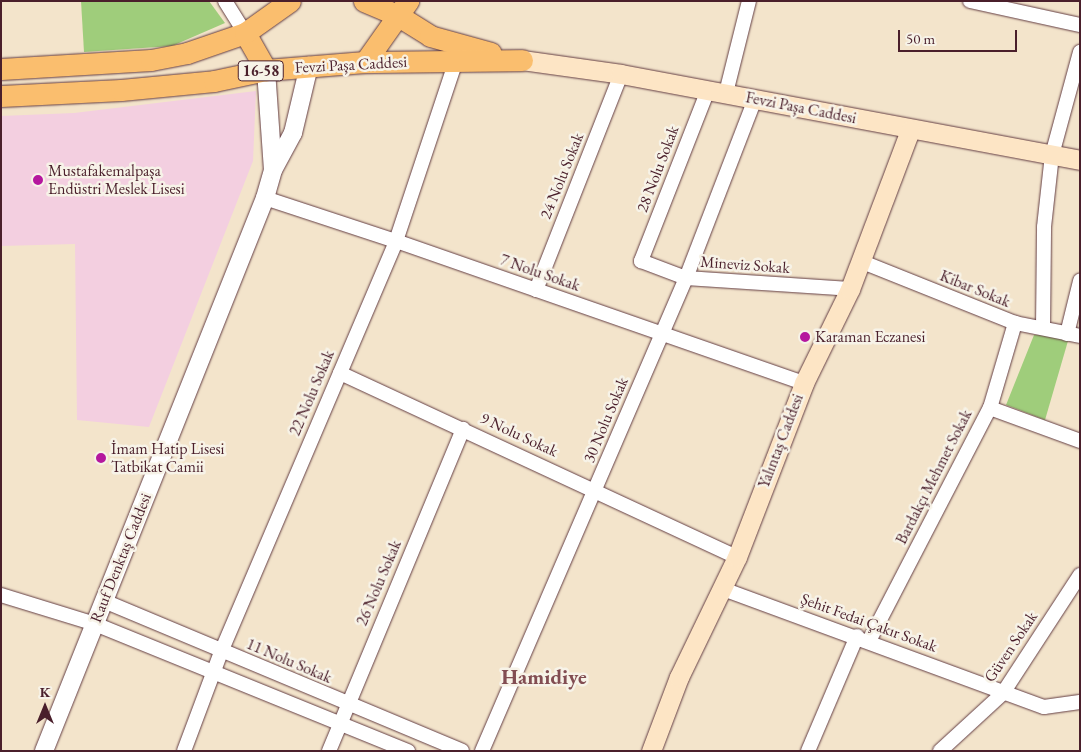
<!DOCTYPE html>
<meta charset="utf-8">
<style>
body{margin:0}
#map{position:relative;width:1081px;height:752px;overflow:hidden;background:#f3e4cb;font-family:"EB Garamond",serif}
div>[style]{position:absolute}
.built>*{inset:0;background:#f3cfe0}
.green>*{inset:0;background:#9fcd7b}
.roads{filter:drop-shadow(0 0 1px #633d43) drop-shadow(0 0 1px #633d43)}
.minor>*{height:14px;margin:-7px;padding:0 7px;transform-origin:7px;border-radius:7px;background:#fff}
.tertiary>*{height:18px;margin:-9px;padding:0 9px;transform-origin:9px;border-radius:9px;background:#fff}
.secondary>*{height:19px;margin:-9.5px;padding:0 9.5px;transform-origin:9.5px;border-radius:9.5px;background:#fde5c5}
.primary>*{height:21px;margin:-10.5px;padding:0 10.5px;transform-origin:10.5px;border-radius:10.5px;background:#fabe6e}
.dots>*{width:14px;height:14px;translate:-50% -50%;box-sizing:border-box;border:2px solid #f7f3e8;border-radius:50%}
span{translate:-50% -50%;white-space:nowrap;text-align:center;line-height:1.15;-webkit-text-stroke:5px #f7f3e8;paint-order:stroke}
.shield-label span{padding:1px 4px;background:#f7f3e8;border:1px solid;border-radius:4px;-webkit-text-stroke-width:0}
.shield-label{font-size:15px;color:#4a1f2b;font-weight:700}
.street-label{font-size:16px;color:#4a1f2b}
.poi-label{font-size:16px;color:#4a1f2b}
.left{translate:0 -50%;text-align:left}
.district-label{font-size:21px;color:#824d52;font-weight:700}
.frame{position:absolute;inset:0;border:2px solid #4a1f2b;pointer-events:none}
.north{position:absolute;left:20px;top:682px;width:50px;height:50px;-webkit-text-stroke:4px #f7f3e8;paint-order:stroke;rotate:0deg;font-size:14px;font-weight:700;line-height:20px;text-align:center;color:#4a1f2b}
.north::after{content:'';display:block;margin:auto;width:18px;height:22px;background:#4a1f2b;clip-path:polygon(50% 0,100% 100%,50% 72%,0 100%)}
.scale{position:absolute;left:898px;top:30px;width:119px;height:22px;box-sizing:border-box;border:2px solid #4a1f2b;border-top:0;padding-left:6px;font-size:15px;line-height:18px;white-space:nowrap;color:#4a1f2b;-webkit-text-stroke:4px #f7f3e8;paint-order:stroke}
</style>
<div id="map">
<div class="built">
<i style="clip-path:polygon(256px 91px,253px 161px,149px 427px,77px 420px,75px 244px,1px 246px,1px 116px,74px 113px)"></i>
</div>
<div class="green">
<i style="clip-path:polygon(81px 1px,209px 1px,225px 23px,172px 46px,84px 52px)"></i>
<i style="clip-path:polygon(1070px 334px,1045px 420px,1006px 405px,1034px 335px)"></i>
</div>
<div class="roads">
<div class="minor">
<i style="left:225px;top:1px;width:38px;rotate:58deg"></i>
<i style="left:970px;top:1px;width:113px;rotate:12.3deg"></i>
<i style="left:708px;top:90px;width:184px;rotate:111.4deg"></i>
<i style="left:641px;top:261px;width:48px;rotate:20.7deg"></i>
<i style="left:686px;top:278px;width:164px;rotate:3.8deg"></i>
<i style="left:726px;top:93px;width:95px;rotate:-76deg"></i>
<i style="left:265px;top:198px;width:138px;rotate:18.2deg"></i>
<i style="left:396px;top:241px;width:432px;rotate:19.2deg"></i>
<i style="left:860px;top:261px;width:167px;rotate:21.8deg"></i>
<i style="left:1015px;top:323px;width:66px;rotate:11.3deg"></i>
<i style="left:536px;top:290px;width:232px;rotate:-68.5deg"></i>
<i style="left:1043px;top:328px;width:101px;rotate:-89.4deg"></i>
<i style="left:1044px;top:227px;width:72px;rotate:-83.7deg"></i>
<i style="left:1052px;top:155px;width:107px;rotate:-74.8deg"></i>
<i style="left:1067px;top:334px;width:55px;rotate:-76.2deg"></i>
<i style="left:340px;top:373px;width:438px;rotate:24.9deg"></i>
<i style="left:990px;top:408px;width:96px;rotate:20.1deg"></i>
<i style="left:723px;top:589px;width:342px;rotate:20.2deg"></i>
<i style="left:1044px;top:707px;width:36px;rotate:-8deg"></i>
<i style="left:1px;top:595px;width:98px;rotate:17.1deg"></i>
<i style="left:95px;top:624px;width:338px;rotate:22.1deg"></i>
<i style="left:104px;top:601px;width:388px;rotate:22.7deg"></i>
<i style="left:869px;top:641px;width:263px;rotate:-62.6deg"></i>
<i style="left:990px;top:408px;width:89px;rotate:-73.6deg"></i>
<i style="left:184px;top:751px;width:106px;rotate:-69.5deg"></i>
<i style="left:221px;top:652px;width:447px;rotate:-66.9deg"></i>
<i style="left:396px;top:241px;width:190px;rotate:-71.6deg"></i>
<i style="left:456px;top:61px;width:7px;rotate:-98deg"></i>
<i style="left:329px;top:751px;width:349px;rotate:-67.4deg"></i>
<i style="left:482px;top:751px;width:515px;rotate:-66.67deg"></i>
<i style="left:686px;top:278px;width:192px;rotate:-68.9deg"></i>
<i style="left:808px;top:751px;width:125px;rotate:-66.9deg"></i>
<i style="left:940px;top:751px;width:86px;rotate:-42.6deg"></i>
<i style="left:1003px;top:693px;width:141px;rotate:-56.9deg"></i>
</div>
<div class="tertiary">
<i style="left:266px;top:70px;width:99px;rotate:86deg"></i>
<i style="left:44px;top:751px;width:596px;rotate:-68.22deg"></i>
<i style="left:265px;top:198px;width:29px;rotate:-74deg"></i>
<i style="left:273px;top:170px;width:42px;rotate:-61.6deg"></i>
<i style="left:293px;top:133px;width:69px;rotate:-76.6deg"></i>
</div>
<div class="secondary">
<i style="left:522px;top:60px;width:100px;rotate:8deg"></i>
<i style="left:621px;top:74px;width:467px;rotate:10.6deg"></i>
<i style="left:651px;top:751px;width:79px;rotate:-69.3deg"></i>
<i style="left:679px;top:677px;width:133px;rotate:-64.2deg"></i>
<i style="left:737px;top:557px;width:186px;rotate:-68.9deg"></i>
<i style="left:804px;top:383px;width:105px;rotate:-63.9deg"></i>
<i style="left:850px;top:289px;width:170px;rotate:-69.3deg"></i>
</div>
<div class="primary">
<i style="left:364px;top:1px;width:36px;rotate:23deg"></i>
<i style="left:397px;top:15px;width:39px;rotate:32deg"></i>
<i style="left:430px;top:36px;width:63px;rotate:15.6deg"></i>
<i style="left:245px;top:33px;width:43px;rotate:60.4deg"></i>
<i style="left:365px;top:62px;width:75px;rotate:-54.8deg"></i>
<i style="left:1px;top:69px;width:150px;rotate:-3.4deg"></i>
<i style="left:151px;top:60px;width:37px;rotate:-11deg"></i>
<i style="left:187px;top:53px;width:61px;rotate:-19deg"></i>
<i style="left:245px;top:33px;width:55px;rotate:-35.4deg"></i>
<i style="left:1px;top:96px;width:120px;rotate:-2.9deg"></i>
<i style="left:121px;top:90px;width:93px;rotate:-5.5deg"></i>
<i style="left:214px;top:81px;width:53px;rotate:-11.9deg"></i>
<i style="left:266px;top:70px;width:99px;rotate:-4.6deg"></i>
<i style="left:365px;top:62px;width:157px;rotate:-0.7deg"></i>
</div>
</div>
<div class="dots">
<i style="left:38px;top:180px;background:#b5179e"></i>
<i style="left:805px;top:337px;background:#b5179e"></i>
<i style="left:101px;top:458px;background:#b5179e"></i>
</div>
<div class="shield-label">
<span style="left:261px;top:71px">16-58</span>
</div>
<div class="street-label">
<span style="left:351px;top:65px;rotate:-3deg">Fevzi Paşa Caddesi</span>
<span style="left:801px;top:108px;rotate:11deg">Fevzi Paşa Caddesi</span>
<span style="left:658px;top:169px;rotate:-69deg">28 Nolu Sokak</span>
<span style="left:562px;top:176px;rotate:-68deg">24 Nolu Sokak</span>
<span style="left:745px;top:265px;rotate:4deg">Mineviz Sokak</span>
<span style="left:540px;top:273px;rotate:19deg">7 Nolu Sokak</span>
<span style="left:975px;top:289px;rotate:22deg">Kibar Sokak</span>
<span style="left:312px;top:393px;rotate:-67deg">22 Nolu Sokak</span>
<span style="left:606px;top:420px;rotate:-67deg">30 Nolu Sokak</span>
<span style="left:519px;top:435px;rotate:25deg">9 Nolu Sokak</span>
<span style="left:781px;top:441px;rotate:-69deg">Yalıntaş Caddesi</span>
<span style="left:934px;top:477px;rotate:-63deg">Bardakçı Mehmet Sokak</span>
<span style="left:121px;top:558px;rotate:-68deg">Rauf Denktaş Caddesi</span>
<span style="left:379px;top:583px;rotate:-67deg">26 Nolu Sokak</span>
<span style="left:869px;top:623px;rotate:20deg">Şehit Fedai Çakır Sokak</span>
<span style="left:1011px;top:647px;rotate:-56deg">Güven Sokak</span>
<span style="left:289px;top:661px;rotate:23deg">11 Nolu Sokak</span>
</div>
<div class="poi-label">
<span class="left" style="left:48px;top:180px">Mustafakemalpaşa<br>Endüstri Meslek Lisesi</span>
<span class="left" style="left:815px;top:337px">Karaman Eczanesi</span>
<span class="left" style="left:111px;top:458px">İmam Hatip Lisesi<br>Tatbikat Camii</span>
</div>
<div class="district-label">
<span style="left:544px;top:677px">Hamidiye</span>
</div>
<div class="frame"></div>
<div class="north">K</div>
<div class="scale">50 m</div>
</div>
